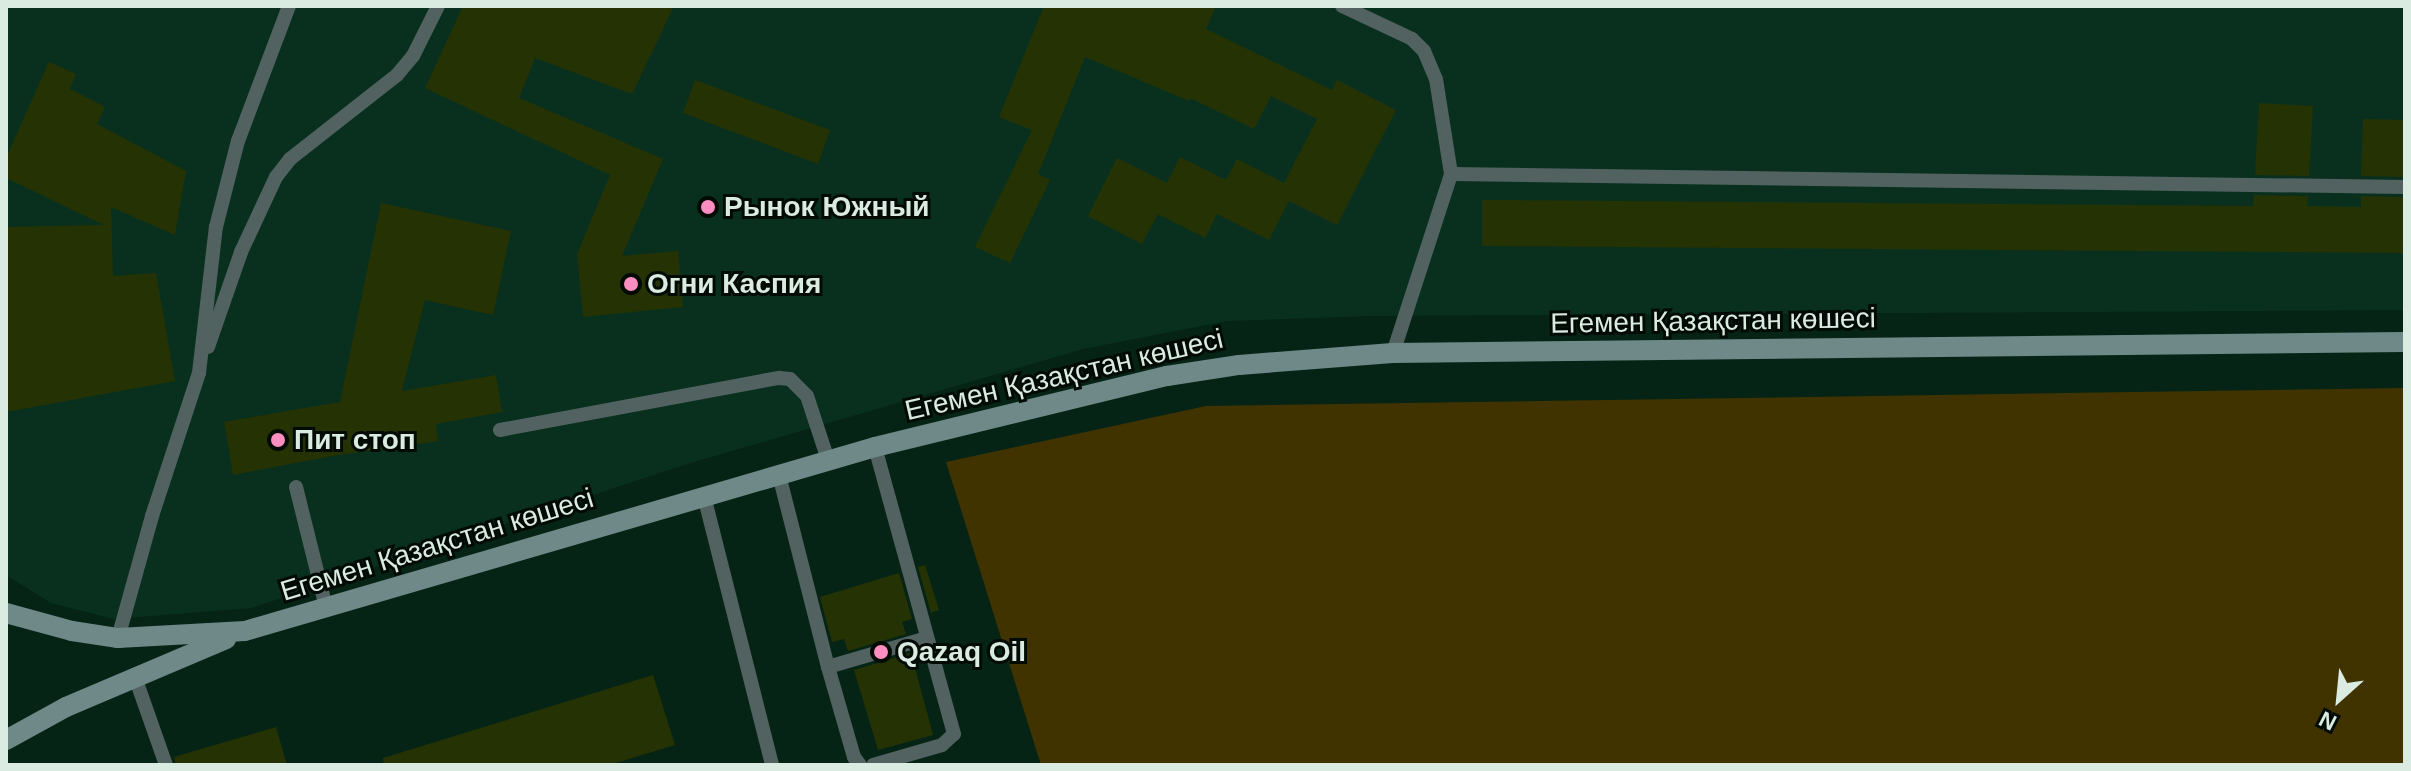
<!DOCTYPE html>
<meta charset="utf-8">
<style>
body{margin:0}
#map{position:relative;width:2411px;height:771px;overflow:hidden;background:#062415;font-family:Arial,sans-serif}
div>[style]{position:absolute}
.built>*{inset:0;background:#09301e}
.green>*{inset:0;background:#413300}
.building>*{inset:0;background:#253304}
.service>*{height:14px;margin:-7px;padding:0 7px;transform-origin:7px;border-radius:7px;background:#516261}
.secondary>*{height:20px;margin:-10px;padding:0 10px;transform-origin:10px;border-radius:10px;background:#6e8988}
.dots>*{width:22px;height:22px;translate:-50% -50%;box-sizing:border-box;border:4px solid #020a05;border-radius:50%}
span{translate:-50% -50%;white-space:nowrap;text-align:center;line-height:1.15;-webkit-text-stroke:6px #020a05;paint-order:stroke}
.poi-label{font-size:28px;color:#daebe1;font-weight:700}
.left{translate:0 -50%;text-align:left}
.street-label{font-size:28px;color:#daebe1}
.frame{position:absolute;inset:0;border:8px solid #daebe1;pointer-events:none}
.north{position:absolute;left:2299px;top:659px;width:80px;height:80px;-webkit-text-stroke:6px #020a05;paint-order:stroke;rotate:207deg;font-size:22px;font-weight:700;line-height:32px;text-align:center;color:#daebe1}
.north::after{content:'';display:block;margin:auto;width:28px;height:36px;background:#daebe1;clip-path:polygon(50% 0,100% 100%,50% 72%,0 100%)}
</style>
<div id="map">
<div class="built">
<i style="clip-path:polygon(6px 6px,2405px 6px,2405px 310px,1372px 316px,1227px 321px,1083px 349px,687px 464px,251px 608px,114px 619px,51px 603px,6px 575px)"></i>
</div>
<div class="green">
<i style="clip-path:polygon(2405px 388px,2405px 765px,1041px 765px,946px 462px,1206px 406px)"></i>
</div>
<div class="building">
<i style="clip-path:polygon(463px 6px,674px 6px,632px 94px,535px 58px,519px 98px,663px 159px,622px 256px,678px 251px,683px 307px,583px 317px,577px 254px,610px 175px,425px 88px)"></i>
<i style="clip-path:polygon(1044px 6px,1216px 6px,1206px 29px,1332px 90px,1337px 80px,1396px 110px,1337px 225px,1289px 201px,1269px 240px,1217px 214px,1205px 238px,1158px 214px,1142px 244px,1088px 216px,1117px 158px,1167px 183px,1180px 157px,1226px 180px,1237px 159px,1284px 183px,1317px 119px,1271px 96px,1254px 129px,1190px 98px,1189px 101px,1085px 57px,1038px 174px,1050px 180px,1010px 263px,975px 247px,1032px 130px,999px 117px)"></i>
<i style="clip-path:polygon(49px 62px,76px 74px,70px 89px,105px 107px,97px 124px,186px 171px,175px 235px,111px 207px,113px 276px,156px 273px,175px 381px,6px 412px,6px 227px,104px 225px,6px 178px,6px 158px)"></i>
<i style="clip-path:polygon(695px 80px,830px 130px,818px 164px,683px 113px)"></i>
<i style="clip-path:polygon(2259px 103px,2313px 106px,2309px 176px,2255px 175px)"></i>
<i style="clip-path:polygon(2363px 119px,2405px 120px,2405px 177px,2361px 176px)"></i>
<i style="clip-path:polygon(2254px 195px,2308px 196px,2307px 206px,2361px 207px,2361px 196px,2405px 197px,2405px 253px,1482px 246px,1482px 200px,2253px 206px)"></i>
<i style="clip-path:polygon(381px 203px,511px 231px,493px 315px,425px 300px,402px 391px,496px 375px,502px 412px,436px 424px,438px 441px,332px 456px,233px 475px,224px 422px,340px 402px)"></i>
<i style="clip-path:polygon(925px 565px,939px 610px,931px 613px,918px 567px)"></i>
<i style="clip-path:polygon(899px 573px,912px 619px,902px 622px,906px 634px,848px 651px,844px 639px,832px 642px,820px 597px)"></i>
<i style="clip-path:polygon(911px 653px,933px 735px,878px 750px,854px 670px)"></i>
<i style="clip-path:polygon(653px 675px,675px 745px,609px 765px,384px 765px,383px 758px)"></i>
<i style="clip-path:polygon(276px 727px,287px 765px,176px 765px,174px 757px)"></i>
</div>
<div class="service">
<i style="left:1342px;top:6px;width:77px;rotate:25.2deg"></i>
<i style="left:1412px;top:39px;width:17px;rotate:45deg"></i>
<i style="left:1424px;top:51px;width:30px;rotate:67deg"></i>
<i style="left:1436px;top:79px;width:96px;rotate:81deg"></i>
<i style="left:208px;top:347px;width:101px;rotate:-70.8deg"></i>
<i style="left:241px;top:252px;width:83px;rotate:-65deg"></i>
<i style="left:276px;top:177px;width:23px;rotate:-52deg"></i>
<i style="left:290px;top:159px;width:136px;rotate:-38.1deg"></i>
<i style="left:397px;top:75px;width:25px;rotate:-50deg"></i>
<i style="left:413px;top:56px;width:56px;rotate:-63.4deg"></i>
<i style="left:1393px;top:353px;width:188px;rotate:-72deg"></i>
<i style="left:1451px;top:174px;width:954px;rotate:0.78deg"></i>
<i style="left:500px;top:430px;width:284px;rotate:-10.6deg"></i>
<i style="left:779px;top:378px;width:11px;rotate:5deg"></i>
<i style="left:790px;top:379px;width:24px;rotate:45deg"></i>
<i style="left:807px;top:396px;width:67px;rotate:71.8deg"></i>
<i style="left:779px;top:475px;width:198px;rotate:75.7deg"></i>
<i style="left:828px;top:667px;width:103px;rotate:-16.3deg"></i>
<i style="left:296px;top:487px;width:124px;rotate:76deg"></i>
<i style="left:704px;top:496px;width:277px;rotate:75.8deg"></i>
<i style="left:118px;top:638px;width:127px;rotate:-74.4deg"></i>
<i style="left:152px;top:516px;width:151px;rotate:-71.8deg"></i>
<i style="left:199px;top:373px;width:147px;rotate:-83.4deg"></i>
<i style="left:216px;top:227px;width:89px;rotate:-75.7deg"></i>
<i style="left:238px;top:141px;width:144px;rotate:-69.3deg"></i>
<i style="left:828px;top:667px;width:94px;rotate:73.9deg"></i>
<i style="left:854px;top:757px;width:10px;rotate:53deg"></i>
<i style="left:135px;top:677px;width:93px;rotate:70.6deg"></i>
<i style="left:873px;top:765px;width:72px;rotate:-16.2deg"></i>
<i style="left:942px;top:745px;width:16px;rotate:-43deg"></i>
<i style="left:954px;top:734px;width:298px;rotate:-105.4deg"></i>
</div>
<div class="secondary">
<i style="left:6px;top:613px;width:68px;rotate:15.3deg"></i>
<i style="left:72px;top:631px;width:47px;rotate:8.7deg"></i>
<i style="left:118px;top:638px;width:127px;rotate:-3.2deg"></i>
<i style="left:245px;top:631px;width:656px;rotate:-16.28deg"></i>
<i style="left:875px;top:447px;width:301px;rotate:-13.7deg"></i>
<i style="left:1167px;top:376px;width:73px;rotate:-8.7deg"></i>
<i style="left:1239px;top:365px;width:154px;rotate:-4.5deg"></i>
<i style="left:1393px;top:353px;width:1012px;rotate:-0.62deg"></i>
<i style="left:6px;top:740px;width:68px;rotate:-28.8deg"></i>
<i style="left:66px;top:707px;width:174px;rotate:-23deg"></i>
</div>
<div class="dots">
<i style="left:708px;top:207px;background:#fd8ebf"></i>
<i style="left:631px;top:284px;background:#fd8ebf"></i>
<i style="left:278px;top:440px;background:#fd8ebf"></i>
<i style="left:881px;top:652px;background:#fd8ebf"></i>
</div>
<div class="poi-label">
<span class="left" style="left:724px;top:207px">Рынок Южный</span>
<span class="left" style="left:647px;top:284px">Огни Каспия</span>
<span class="left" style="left:294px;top:440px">Пит стоп</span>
<span class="left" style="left:897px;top:652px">Qazaq Oil</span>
</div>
<div class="street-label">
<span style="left:1713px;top:321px;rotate:-1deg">Егемен Қазақстан көшесі</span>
<span style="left:1064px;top:375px;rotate:-13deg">Егемен Қазақстан көшесі</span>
<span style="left:437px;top:545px;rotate:-17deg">Егемен Қазақстан көшесі</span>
</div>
<div class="frame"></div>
<div class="north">N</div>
</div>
